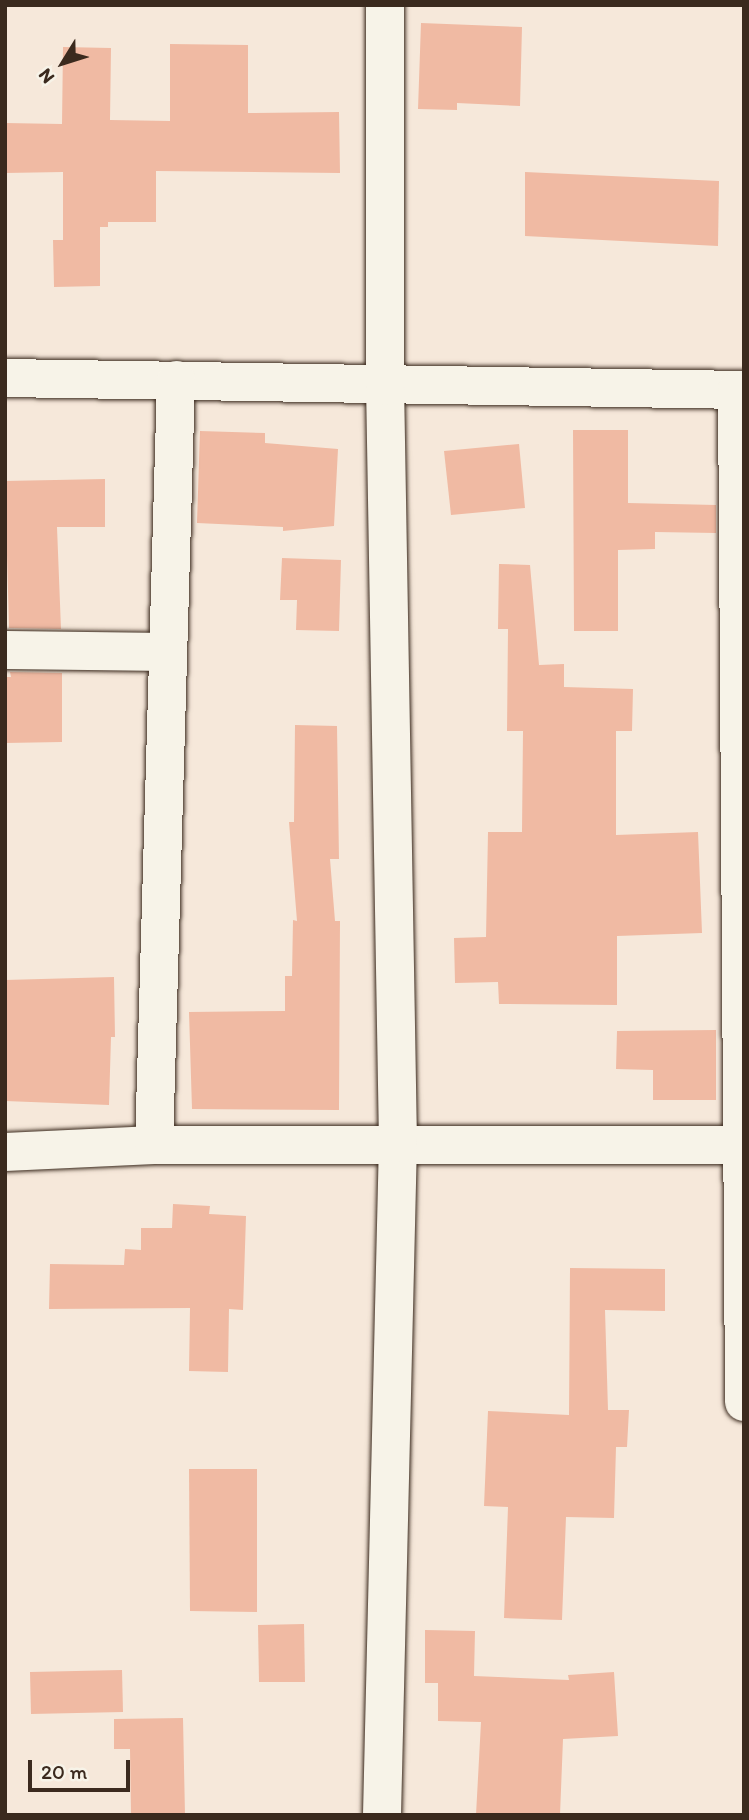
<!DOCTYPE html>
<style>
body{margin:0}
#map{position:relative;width:749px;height:1820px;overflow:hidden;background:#f6e8da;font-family:Itim,sans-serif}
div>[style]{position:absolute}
.building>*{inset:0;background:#f0baa3}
.roads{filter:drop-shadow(0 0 2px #3b2a1e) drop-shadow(0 0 2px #3b2a1e)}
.minor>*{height:38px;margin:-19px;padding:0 19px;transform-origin:19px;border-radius:19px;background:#f7f3e8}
span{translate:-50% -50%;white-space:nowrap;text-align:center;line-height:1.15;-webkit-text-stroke:7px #f7f3e8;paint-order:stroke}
.frame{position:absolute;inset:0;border:7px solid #3b2a1e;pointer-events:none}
.north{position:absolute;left:28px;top:28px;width:70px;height:70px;-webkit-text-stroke:5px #f7f3e8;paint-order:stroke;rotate:232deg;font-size:19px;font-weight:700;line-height:28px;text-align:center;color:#3b2a1e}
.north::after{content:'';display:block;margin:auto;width:24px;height:32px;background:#3b2a1e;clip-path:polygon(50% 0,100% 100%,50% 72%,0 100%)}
.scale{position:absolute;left:28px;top:1760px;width:102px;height:32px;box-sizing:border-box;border:4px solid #3b2a1e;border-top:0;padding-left:9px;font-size:21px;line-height:24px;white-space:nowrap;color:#3b2a1e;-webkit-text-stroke:5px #f7f3e8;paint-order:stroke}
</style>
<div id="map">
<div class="building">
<i style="clip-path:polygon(421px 23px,522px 27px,520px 106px,457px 103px,457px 110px,418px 109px)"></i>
<i style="clip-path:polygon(170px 44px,248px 45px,248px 113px,339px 112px,340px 173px,156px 171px,156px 222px,108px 222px,108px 227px,100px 227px,100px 286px,54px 287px,53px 240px,63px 240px,63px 172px,5px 173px,5px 123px,62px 124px,63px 47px,111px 48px,110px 120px,170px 121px)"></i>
<i style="clip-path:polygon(525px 172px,719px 181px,718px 246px,525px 236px)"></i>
<i style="clip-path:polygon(573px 430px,628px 430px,628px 503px,716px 505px,716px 533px,655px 532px,655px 549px,618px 550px,618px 631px,574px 631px)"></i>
<i style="clip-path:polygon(200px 431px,265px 433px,265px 443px,338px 449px,334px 526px,283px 531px,283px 527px,197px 523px)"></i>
<i style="clip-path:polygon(519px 444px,525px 508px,451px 515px,444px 451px)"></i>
<i style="clip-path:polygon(105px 479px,105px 527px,57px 527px,61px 629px,9px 628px,5px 481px)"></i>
<i style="clip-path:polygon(282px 558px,341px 560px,339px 631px,296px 630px,297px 600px,280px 600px)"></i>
<i style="clip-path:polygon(499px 564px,530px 565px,539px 665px,564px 664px,564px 687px,633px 689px,632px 731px,616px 731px,616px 835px,698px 832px,702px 933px,617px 936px,617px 1005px,499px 1004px,498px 982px,455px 983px,454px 938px,486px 937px,488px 832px,522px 832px,523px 731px,507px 731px,508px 629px,498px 629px)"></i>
<i style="clip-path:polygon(10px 672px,62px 673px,62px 742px,5px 743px,5px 677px,11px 677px)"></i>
<i style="clip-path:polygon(295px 725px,337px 726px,339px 859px,330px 859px,335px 921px,340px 921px,339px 1110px,192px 1109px,189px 1012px,285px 1011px,285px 976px,292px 976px,293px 920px,297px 921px,289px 822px,294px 822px)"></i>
<i style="clip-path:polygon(114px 977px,115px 1037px,111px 1037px,109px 1105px,5px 1101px,5px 980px)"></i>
<i style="clip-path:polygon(716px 1030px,716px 1100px,653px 1100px,653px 1070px,616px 1069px,617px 1031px)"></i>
<i style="clip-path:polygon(173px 1204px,210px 1206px,209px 1214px,246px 1216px,243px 1310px,229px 1309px,228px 1372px,189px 1371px,190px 1308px,49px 1309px,50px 1264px,124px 1265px,125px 1249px,141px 1250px,141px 1228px,172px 1228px)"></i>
<i style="clip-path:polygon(570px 1268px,665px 1269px,665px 1311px,605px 1310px,608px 1410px,629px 1410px,627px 1447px,616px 1447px,614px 1518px,566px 1517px,562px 1620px,504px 1618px,508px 1507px,484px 1506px,488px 1411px,569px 1415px)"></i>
<i style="clip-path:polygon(189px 1469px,257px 1469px,257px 1612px,190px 1611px)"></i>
<i style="clip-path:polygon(304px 1624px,305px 1682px,259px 1682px,258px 1625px)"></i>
<i style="clip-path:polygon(425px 1630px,475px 1631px,474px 1676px,569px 1680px,568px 1675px,614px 1672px,618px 1736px,563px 1739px,560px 1815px,476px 1815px,481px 1722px,438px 1721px,438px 1683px,425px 1683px)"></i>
<i style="clip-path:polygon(122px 1670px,123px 1712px,31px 1714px,30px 1672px)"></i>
<i style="clip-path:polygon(183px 1718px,185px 1815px,131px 1815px,130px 1749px,114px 1749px,114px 1719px)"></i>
</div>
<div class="roads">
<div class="minor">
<i style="left:5px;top:378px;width:739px;rotate:0.93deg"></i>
<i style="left:737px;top:391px;width:1011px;rotate:89.6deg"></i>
<i style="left:5px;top:650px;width:163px;rotate:0.7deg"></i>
<i style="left:154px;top:1145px;width:765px;rotate:-88.35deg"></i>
<i style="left:5px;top:1152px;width:149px;rotate:-2.7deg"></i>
<i style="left:154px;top:1145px;width:590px"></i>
<i style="left:382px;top:1815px;width:672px;rotate:-88.64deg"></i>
<i style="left:398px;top:1143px;width:757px;rotate:-90.98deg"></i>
<i style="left:385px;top:386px;width:381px;rotate:-90deg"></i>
</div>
</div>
<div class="frame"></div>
<div class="north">N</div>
<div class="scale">20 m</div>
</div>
